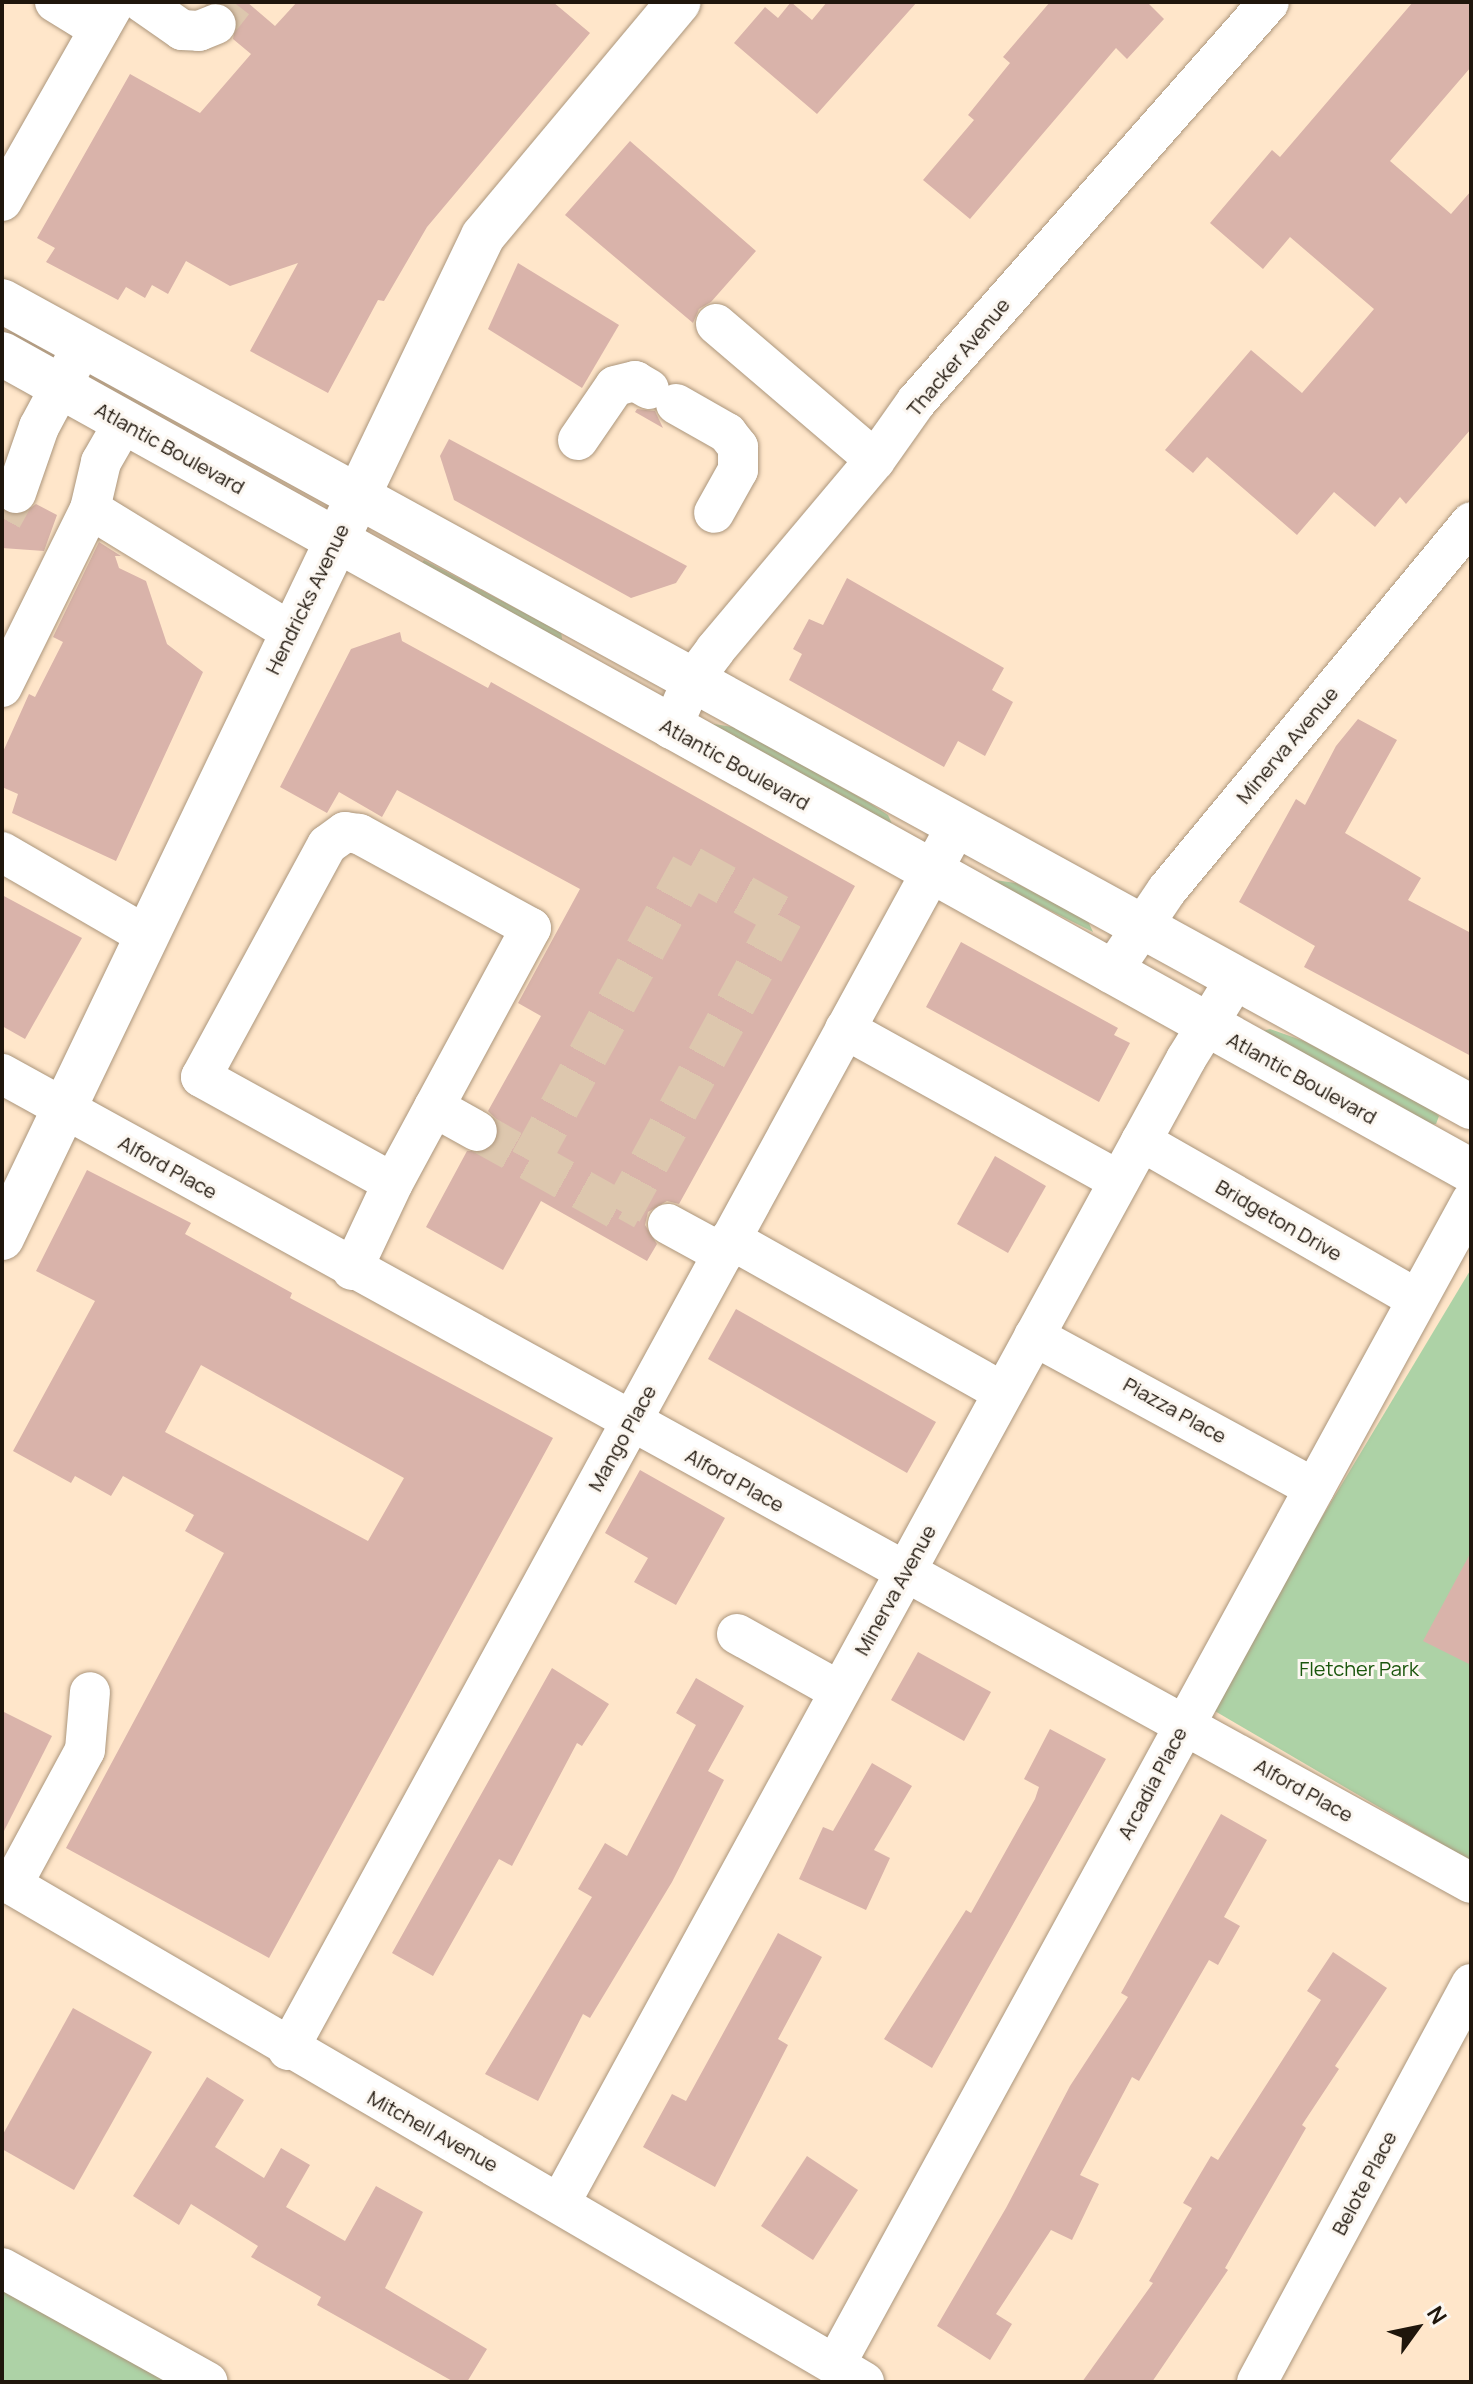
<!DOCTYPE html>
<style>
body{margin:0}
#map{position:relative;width:1473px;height:2384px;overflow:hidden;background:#ffe6ca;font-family:Manrope,sans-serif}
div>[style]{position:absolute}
.green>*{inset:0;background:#add2a6}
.building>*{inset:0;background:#d9b3aa}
.minor-tunnel>*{height:40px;margin-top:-20px;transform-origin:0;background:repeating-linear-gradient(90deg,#ddc7ae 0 40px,transparent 0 60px)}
.roads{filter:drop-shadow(0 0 2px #ac967c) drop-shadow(0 0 2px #ac967c)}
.minor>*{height:40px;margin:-20px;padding:0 20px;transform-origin:20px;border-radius:20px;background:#fff}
.major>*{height:44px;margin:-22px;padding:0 22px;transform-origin:22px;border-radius:22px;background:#fff}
span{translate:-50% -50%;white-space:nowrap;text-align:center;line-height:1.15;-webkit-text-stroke:6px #fcf7f1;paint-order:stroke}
.street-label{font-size:20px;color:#1f160c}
.park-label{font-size:20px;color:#1a560c}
.frame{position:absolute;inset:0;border:4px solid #1f160c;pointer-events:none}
.north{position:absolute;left:1377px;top:2288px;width:80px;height:80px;-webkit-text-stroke:6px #fcf7f1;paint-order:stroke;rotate:57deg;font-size:22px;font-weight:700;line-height:32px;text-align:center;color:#1f160c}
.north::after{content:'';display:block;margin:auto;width:28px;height:36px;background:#1f160c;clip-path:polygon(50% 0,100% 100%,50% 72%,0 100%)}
</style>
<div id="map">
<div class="green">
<i style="clip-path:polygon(424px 560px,561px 632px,563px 644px,421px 564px)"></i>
<i style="clip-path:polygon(708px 723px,738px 728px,868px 802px,888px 815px,893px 826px)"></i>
<i style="clip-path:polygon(987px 879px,1016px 883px,1088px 921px,1093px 932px)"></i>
<i style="clip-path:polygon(1270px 1029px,1304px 1041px,1432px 1109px,1439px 1116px,1436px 1124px,1429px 1125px,1263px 1031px)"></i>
<i style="clip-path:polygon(1471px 1269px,1471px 1861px,1208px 1707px)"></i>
<i style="clip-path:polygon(2px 2290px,181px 2382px,2px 2382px)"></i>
</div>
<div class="building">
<i style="clip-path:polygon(224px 2px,247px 2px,275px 26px,297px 2px,553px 2px,590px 33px,427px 227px,384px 301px,378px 300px,328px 393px,250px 351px,298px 263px,230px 286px,186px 261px,168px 294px,152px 285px,145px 298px,126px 287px,118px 300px,46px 262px,55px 248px,37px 238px,130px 74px,200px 113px,251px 54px,233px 39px,237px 16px)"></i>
<i style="clip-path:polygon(791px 2px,812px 20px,827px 2px,917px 2px,817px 114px,734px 43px,765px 7px,778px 18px)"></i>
<i style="clip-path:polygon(1050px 2px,1147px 2px,1164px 19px,1127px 59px,1116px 48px,970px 219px,923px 180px,974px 120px,968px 115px,1010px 63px,1003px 57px)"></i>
<i style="clip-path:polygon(1413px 2px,1471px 2px,1471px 67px,1390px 161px,1451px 214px,1471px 191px,1471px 429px,1406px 504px,1400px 497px,1375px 527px,1334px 492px,1297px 535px,1207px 457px,1193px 473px,1165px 450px,1251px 350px,1302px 393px,1374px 309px,1290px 237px,1263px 269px,1210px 223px,1272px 150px,1280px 157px)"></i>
<i style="clip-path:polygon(630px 141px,756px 251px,711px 302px,699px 309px,693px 323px,565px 215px)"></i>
<i style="clip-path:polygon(518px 263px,619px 325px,582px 388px,488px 329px)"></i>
<i style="clip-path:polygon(637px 409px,655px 411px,663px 428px,635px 412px)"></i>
<i style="clip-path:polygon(449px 439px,687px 566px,676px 583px,631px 598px,454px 500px,440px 456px)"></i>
<i style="clip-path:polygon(36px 504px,57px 515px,44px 551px,2px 548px,2px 510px,21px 515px)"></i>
<i style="clip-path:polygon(99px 542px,121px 556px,115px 556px,119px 568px,146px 581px,167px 644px,203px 672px,116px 861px,12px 813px,18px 794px,2px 787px,2px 754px,29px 694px,35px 697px,63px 642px,53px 637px)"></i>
<i style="clip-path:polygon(847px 578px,1004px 668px,992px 690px,1013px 702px,985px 756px,958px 741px,944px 767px,789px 680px,802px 654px,793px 649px,809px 619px,823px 625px)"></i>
<i style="clip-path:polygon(400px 632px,402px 641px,488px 688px,491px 682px,855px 886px,679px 1204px,667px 1201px,648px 1212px,645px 1225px,657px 1244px,647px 1261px,541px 1201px,503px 1270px,426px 1227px,467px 1151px,488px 1151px,497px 1141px,497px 1120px,488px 1111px,541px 1016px,518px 1003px,580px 889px,397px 790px,382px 817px,339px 792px,327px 813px,280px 787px,351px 649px)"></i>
<i style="clip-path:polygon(1358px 719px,1397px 740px,1345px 833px,1421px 878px,1408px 900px,1471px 933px,1471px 1056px,1304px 967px,1315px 946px,1239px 902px,1296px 799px,1305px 805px,1336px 746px)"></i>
<i style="clip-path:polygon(2px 895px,82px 938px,25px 1039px,2px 1026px)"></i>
<i style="clip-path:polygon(961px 942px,1118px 1028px,1114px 1035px,1130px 1043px,1099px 1102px,926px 1007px)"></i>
<i style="clip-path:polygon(995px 1156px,1046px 1186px,1008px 1253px,957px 1224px)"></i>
<i style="clip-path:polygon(evenodd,87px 1170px,191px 1223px,185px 1234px,292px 1293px,290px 1298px,553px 1438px,269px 1958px,66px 1848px,224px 1553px,185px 1531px,194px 1515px,123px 1476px,111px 1496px,75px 1476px,71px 1483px,13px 1451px,95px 1301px,36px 1271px,87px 1170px,201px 1365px,404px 1478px,368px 1541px,165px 1432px,201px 1365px)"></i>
<i style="clip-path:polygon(736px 1309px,936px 1422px,907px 1473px,708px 1359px)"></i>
<i style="clip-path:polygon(640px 1470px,725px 1518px,676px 1605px,634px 1582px,648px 1558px,605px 1533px)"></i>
<i style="clip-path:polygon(1471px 1552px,1471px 1665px,1423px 1641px)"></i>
<i style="clip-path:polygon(918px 1652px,991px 1692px,964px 1741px,891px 1700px)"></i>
<i style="clip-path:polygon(552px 1668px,609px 1704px,582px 1746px,577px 1743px,512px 1866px,499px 1859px,433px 1976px,392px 1953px)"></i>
<i style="clip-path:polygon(696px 1678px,744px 1706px,708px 1771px,724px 1780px,672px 1882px,590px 2018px,583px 2014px,538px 2101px,485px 2074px,592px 1897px,578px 1889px,605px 1843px,627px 1856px,696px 1725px,676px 1713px)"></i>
<i style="clip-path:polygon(2px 1711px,52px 1736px,2px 1835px)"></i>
<i style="clip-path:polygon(1050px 1729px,1106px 1759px,932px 2068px,884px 2039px,966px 1910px,971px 1913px,1035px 1799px,1039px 1787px,1024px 1779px)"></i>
<i style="clip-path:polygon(872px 1763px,912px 1786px,874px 1850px,890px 1858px,866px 1910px,799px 1879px,823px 1827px,833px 1831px)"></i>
<i style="clip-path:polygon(1221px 1814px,1267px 1840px,1224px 1917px,1240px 1926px,1218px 1965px,1209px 1960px,1139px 2081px,1132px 2077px,1080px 2175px,1099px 2184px,1072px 2240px,1051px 2230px,996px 2314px,1012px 2324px,990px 2360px,937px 2326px,1006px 2208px,1070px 2086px,1128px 1997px,1121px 1993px)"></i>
<i style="clip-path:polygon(778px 1933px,822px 1957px,778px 2039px,788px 2045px,715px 2187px,643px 2147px,672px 2094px,686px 2101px)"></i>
<i style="clip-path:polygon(1333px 1952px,1387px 1988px,1335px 2066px,1339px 2069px,1302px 2125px,1306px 2128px,1225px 2268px,1228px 2270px,1152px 2382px,1082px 2382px,1153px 2283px,1149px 2281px,1192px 2208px,1183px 2203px,1211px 2156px,1218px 2160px,1321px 2000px,1307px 1991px)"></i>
<i style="clip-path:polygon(73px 2008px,152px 2052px,74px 2190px,2px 2149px,2px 2136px)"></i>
<i style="clip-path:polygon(207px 2077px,244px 2100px,215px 2147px,264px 2178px,281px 2148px,310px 2165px,286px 2207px,345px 2241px,376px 2186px,423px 2212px,385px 2288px,487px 2349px,467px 2382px,454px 2382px,317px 2305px,321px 2297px,251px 2257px,258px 2246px,191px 2204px,179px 2225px,133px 2196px)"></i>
<i style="clip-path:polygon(807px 2156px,858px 2190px,813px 2260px,761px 2226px)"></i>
</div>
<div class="minor-tunnel">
<i style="left:216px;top:24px;width:28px;rotate:-52deg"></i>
<i style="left:2px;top:518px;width:29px;rotate:-61deg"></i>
<i style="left:477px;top:1131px;width:166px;rotate:29.2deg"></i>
<i style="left:622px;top:1212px;width:13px;rotate:-61deg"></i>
<i style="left:628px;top:1201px;width:18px;rotate:29deg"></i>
<i style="left:530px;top:1161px;width:336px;rotate:-61.4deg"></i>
<i style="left:691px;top:866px;width:105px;rotate:29deg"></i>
<i style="left:783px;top:917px;width:324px;rotate:118.6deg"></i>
</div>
<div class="roads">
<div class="minor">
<i style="left:55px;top:2px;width:52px;rotate:31.5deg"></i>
<i style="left:142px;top:2px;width:49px;rotate:35deg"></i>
<i style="left:182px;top:30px;width:17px;rotate:3deg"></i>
<i style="left:199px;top:31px;width:18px;rotate:-22deg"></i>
<i style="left:2px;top:201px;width:229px;rotate:-60.4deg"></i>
<i style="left:716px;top:324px;width:209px;rotate:40.5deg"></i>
<i style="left:676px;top:404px;width:59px;rotate:29.6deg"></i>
<i style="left:727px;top:433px;width:18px;rotate:52deg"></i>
<i style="left:738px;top:447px;width:23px;rotate:90deg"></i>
<i style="left:738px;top:470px;width:49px;rotate:119.2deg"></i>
<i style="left:578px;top:440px;width:65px;rotate:-55.6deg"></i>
<i style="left:615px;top:386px;width:21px;rotate:-14deg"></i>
<i style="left:635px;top:381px;width:16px;rotate:30deg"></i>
<i style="left:16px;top:493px;width:70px;rotate:-70.8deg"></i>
<i style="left:39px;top:427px;width:93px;rotate:-61.8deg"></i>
<i style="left:90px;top:509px;width:236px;rotate:31.5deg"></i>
<i style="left:2px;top:687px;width:199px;rotate:-63.7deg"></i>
<i style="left:90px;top:509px;width:48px;rotate:-76.8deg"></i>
<i style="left:101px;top:462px;width:46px;rotate:-60.1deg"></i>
<i style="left:671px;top:729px;width:52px;rotate:-66.4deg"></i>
<i style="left:692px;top:681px;width:39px;rotate:-53deg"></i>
<i style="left:715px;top:650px;width:248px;rotate:-49.9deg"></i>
<i style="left:875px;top:460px;width:71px;rotate:-54.7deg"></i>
<i style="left:916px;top:402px;width:533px;rotate:-48.57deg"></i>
<i style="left:2px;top:852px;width:168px;rotate:30.1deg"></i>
<i style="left:1111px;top:973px;width:100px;rotate:-56deg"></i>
<i style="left:1167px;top:890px;width:477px;rotate:-50.4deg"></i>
<i style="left:845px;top:1029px;width:313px;rotate:29deg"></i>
<i style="left:2px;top:1074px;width:1677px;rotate:28.84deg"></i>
<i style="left:434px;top:1107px;width:49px;rotate:29.2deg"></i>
<i style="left:1141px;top:1141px;width:318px;rotate:29.8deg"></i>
<i style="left:668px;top:1224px;width:63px;rotate:28.6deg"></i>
<i style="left:730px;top:1239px;width:313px;rotate:29.3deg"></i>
<i style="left:352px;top:1270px;width:96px;rotate:-64.8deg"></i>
<i style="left:393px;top:1183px;width:290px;rotate:-61.6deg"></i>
<i style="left:531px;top:928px;width:196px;rotate:-151.3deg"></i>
<i style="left:359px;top:834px;width:14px;rotate:-172deg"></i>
<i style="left:345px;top:832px;width:22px;rotate:144deg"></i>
<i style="left:327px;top:845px;width:264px;rotate:118.5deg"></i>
<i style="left:201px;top:1077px;width:219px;rotate:28.9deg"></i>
<i style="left:1034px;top:1336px;width:319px;rotate:28.5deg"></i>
<i style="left:737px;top:1634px;width:117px;rotate:29.2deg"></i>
<i style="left:2px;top:1879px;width:998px;rotate:30.26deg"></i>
<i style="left:12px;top:1885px;width:153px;rotate:-61.6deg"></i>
<i style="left:85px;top:1750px;width:58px;rotate:-85.1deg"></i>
<i style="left:288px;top:2050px;width:1394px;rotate:-61.36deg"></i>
<i style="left:560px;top:2203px;width:1304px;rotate:-61.31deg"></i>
<i style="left:1186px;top:1059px;width:93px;rotate:-58.2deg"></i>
<i style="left:2px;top:2268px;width:235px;rotate:29deg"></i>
<i style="left:835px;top:2365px;width:1326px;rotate:-61.33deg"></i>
<i style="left:1257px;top:2382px;width:452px;rotate:-61.7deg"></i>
</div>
<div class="major">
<i style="left:2px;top:301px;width:1676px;rotate:28.75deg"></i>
<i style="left:2px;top:354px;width:1681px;rotate:29.08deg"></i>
<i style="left:2px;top:1238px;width:1111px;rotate:-64.36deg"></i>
<i style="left:483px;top:236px;width:305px;rotate:-50.1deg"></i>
</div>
</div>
<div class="street-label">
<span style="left:958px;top:357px;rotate:-50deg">Thacker Avenue</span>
<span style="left:170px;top:448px;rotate:29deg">Atlantic Boulevard</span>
<span style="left:307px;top:599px;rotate:-64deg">Hendricks Avenue</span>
<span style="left:1287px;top:745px;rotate:-50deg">Minerva Avenue</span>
<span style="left:735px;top:764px;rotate:29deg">Atlantic Boulevard</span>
<span style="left:1302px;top:1078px;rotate:29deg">Atlantic Boulevard</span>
<span style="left:168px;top:1167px;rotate:29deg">Alford Place</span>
<span style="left:1279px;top:1220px;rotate:30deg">Bridgeton Drive</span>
<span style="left:1175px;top:1410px;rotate:29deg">Piazza Place</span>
<span style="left:622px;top:1438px;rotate:-61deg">Mango Place</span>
<span style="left:735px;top:1480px;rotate:29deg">Alford Place</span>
<span style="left:895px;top:1590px;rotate:-61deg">Minerva Avenue</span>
<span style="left:1152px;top:1783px;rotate:-62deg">Arcadia Place</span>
<span style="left:1304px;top:1790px;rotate:29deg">Alford Place</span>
<span style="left:433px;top:2131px;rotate:29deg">Mitchell Avenue</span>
<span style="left:1364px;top:2183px;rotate:-62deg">Belote Place</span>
</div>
<div class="park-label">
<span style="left:1359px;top:1668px">Fletcher Park</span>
</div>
<div class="frame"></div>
<div class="north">N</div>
</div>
